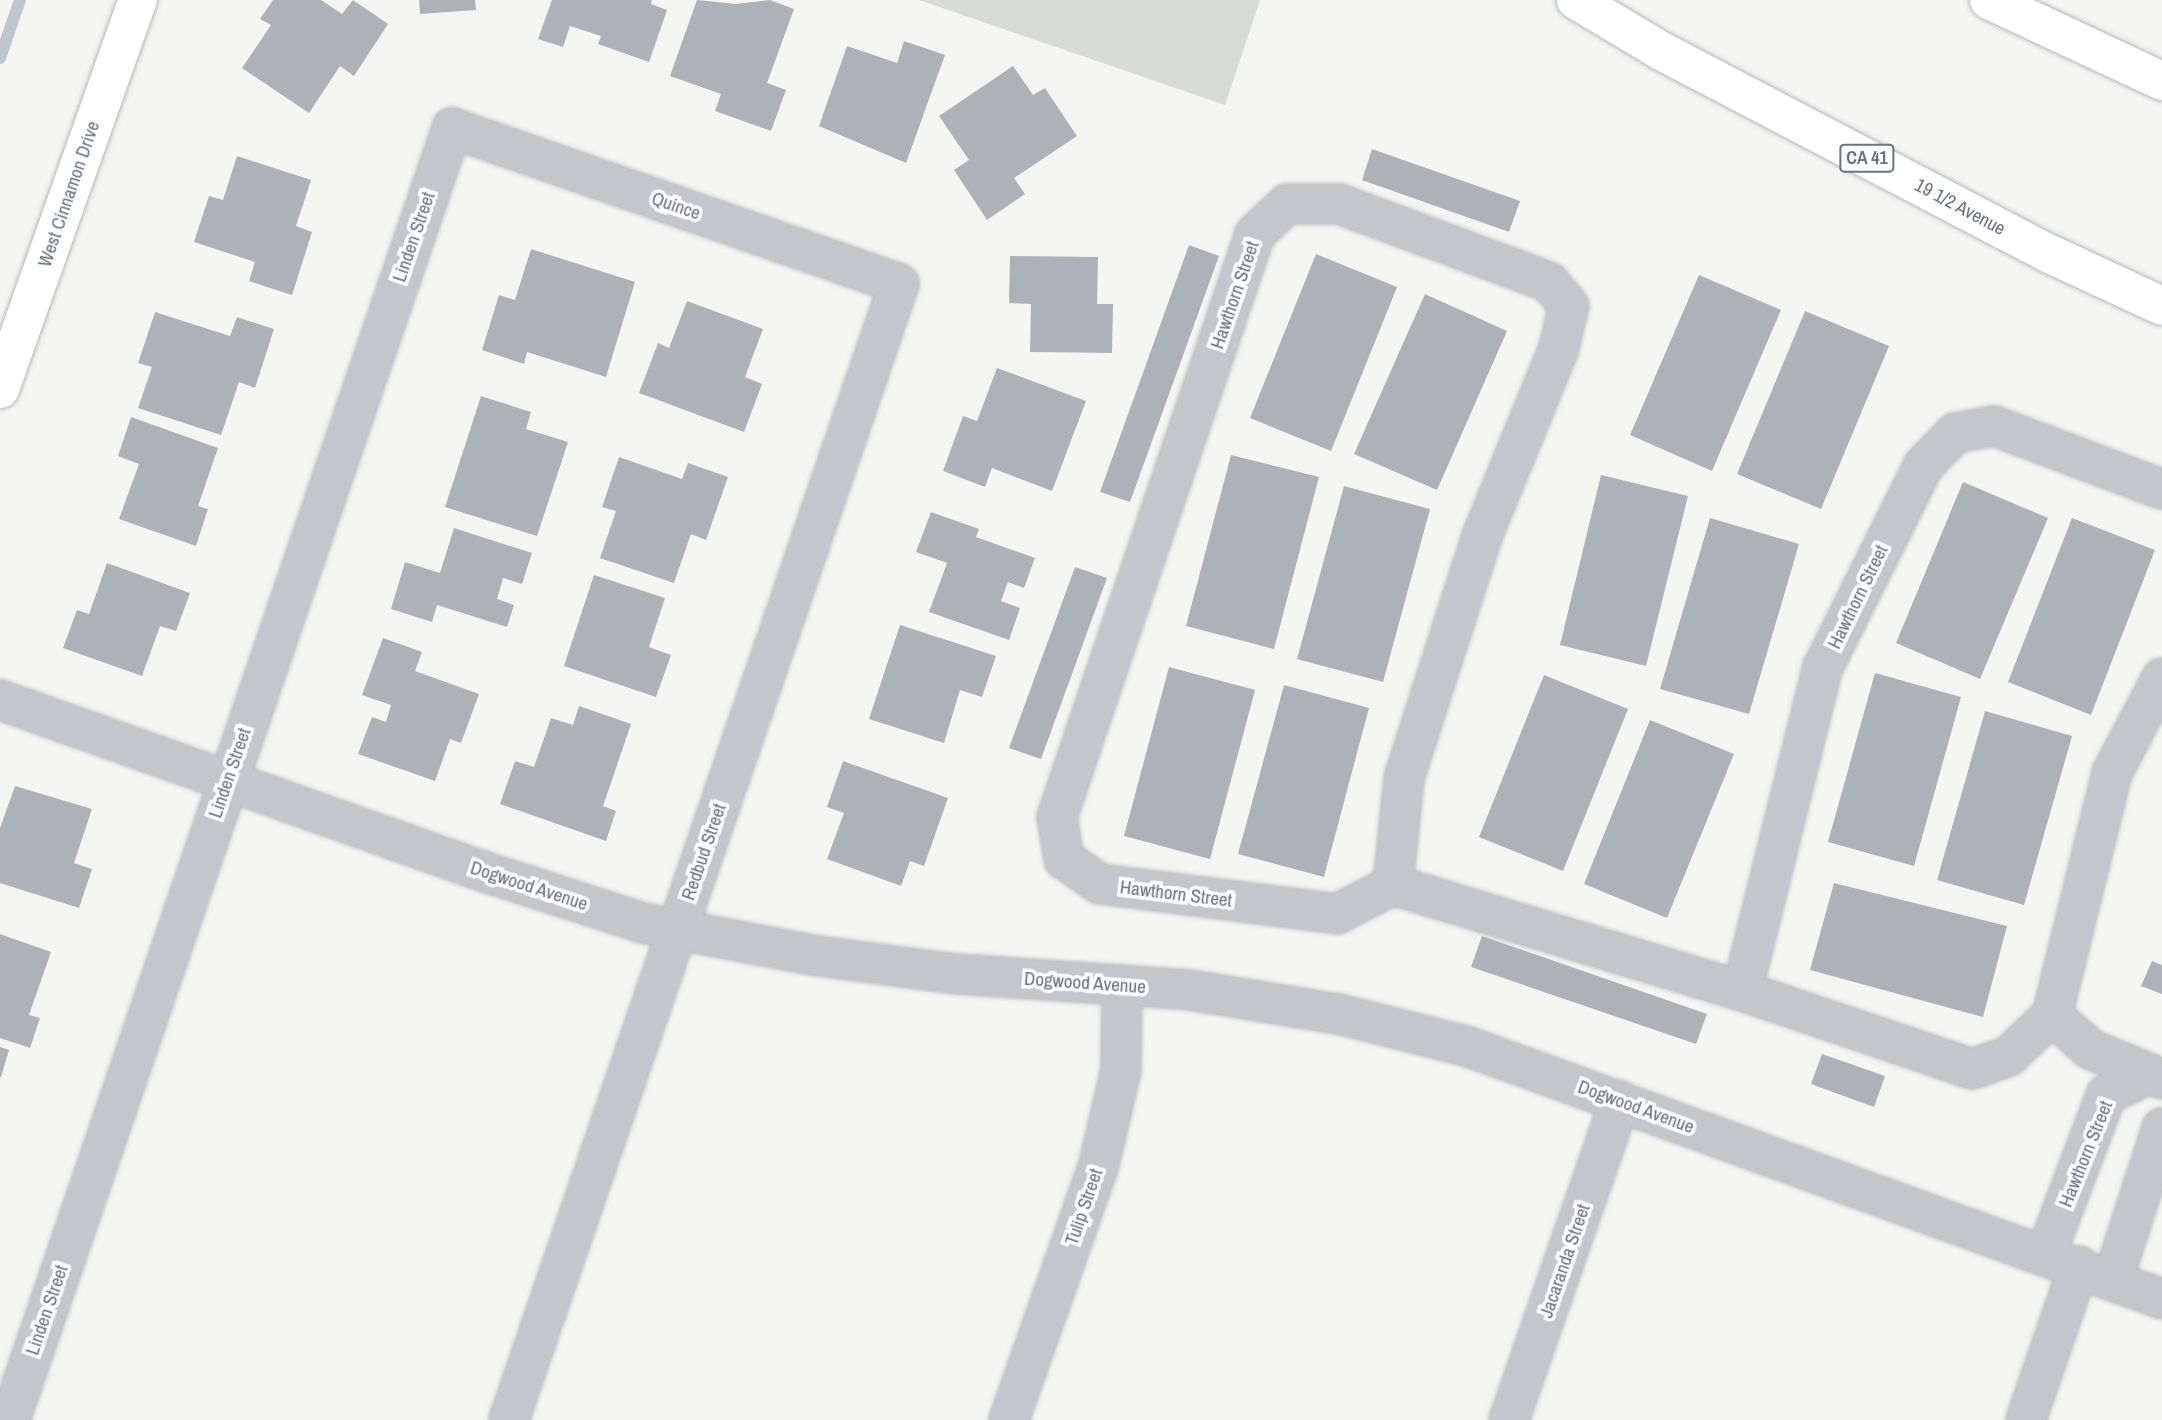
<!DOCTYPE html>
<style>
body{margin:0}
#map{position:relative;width:2162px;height:1420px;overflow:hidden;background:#f5f6f2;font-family:"Archivo Narrow",sans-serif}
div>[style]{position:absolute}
.green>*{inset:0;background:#d6dcd3}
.stream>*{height:12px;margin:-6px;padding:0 6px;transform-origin:6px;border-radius:6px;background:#bcc6cc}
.building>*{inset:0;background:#acb2b8}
.roads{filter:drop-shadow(0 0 2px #b4b8bc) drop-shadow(0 0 2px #b4b8bc)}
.minor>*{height:38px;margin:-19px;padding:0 19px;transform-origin:19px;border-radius:19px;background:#c3c6ca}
.major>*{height:38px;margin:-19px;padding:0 19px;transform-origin:19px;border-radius:19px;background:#fff}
.highway>*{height:38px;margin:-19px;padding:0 19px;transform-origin:19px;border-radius:19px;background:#fff}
span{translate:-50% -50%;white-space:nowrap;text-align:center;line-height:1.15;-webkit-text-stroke:7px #fff;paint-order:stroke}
.shield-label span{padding:2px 5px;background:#fff;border:2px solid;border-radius:5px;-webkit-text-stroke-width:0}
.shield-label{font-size:18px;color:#657383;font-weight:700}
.street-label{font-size:19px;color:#657383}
</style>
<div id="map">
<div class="green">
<i style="clip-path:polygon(919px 0,1260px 0,1225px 105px)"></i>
</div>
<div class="stream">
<i style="left:0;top:58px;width:61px;rotate:-71deg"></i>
</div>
<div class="building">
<i style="clip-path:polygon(273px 0,321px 0,342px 14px,353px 0,388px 24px,354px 76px,340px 66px,309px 113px,242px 68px,271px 25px,260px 19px)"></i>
<i style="clip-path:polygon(419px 0,475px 0,476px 10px,420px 14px)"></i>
<i style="clip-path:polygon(552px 0,652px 0,651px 4px,667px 10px,649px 62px,598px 44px,601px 36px,570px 26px,563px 47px,538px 39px)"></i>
<i style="clip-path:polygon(697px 0,736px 4px,770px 0,794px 9px,767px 83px,786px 90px,771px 131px,715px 111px,721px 94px,670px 76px)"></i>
<i style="clip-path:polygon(904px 41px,945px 55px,906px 163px,819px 126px,847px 46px,897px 63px)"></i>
<i style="clip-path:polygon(1013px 66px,1033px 95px,1045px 88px,1077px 136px,1014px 178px,1025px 194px,987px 220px,954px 170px,969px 160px,939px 116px)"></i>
<i style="clip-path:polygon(1372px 149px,1520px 201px,1509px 232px,1362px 180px)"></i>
<i style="clip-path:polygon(237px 156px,311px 180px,296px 226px,312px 232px,292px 295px,249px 281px,255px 262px,194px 242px,209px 196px,223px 200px)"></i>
<i style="clip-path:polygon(1189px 245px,1219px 256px,1130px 502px,1100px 492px)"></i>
<i style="clip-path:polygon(531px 249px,635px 282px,606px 377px,527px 352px,524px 364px,482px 350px,499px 295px,515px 300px)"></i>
<i style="clip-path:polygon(1316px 254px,1397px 287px,1331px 451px,1250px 418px)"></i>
<i style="clip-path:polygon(1010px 256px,1098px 257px,1097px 304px,1113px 304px,1112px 353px,1030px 352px,1031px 304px,1009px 303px)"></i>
<i style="clip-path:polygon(1699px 275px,1781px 310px,1712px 471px,1630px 435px)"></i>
<i style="clip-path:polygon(1425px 294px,1507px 331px,1437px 490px,1354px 454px)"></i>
<i style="clip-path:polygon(687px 301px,763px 329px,745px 377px,762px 384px,744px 432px,639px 393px,658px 343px,669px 348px)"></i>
<i style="clip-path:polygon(1805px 311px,1889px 346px,1821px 509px,1737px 474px)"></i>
<i style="clip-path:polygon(155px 312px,230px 336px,237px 317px,274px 329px,255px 388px,239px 382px,221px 435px,138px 408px,152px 367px,138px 363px)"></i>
<i style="clip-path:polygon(997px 368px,1086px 401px,1052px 491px,992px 468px,985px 487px,943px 471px,963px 416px,977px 421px)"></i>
<i style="clip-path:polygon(481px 396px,531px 412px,526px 429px,568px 442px,537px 536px,445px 507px)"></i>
<i style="clip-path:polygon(131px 417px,218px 448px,198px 506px,208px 509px,196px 546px,119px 519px,139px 464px,118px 456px)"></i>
<i style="clip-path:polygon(1231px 455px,1319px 477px,1274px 649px,1186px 626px)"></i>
<i style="clip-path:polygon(619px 457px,682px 479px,688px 463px,728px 477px,706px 540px,691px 534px,674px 583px,600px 558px,616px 511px,602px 507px)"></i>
<i style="clip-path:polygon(1601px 475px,1688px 496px,1646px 666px,1560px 645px)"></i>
<i style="clip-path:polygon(1963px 482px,2048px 518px,1980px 679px,1896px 643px)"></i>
<i style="clip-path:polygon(1344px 486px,1430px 509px,1383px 682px,1297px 659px)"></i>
<i style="clip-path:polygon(931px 512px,979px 529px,976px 537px,1035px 558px,1024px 588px,1008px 582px,1001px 601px,1020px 608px,1009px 640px,929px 612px,947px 563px,916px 552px)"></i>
<i style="clip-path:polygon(1710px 518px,1799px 544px,1749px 714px,1660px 689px)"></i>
<i style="clip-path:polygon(2072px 518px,2155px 550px,2091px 715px,2008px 682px)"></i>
<i style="clip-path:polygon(454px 528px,532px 553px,522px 584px,503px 578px,497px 599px,514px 605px,507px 627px,437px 605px,432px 622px,391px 609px,405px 562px,440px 573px)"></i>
<i style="clip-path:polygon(107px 563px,190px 593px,176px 631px,160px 626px,142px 676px,63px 648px,77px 610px,89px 614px)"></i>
<i style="clip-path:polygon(1075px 567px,1107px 578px,1041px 759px,1009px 748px)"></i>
<i style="clip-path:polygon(594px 575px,665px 598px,649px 647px,671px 655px,656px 697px,564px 666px)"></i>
<i style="clip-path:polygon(900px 625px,996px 656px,982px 697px,960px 690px,944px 743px,869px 719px)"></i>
<i style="clip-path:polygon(383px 638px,422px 652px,415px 671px,479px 694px,461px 743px,450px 739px,435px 781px,358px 754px,372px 717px,386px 722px,391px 705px,362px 695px)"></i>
<i style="clip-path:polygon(1169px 667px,1255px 690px,1210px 859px,1124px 836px)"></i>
<i style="clip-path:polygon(1875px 673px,1961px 697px,1914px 866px,1828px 842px)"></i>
<i style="clip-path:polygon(1544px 675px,1628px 709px,1563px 871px,1479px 837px)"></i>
<i style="clip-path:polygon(1284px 685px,1369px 708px,1324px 877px,1238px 854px)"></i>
<i style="clip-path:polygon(579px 706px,631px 724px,603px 806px,616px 811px,606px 841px,500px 804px,515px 761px,534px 767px,551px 718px,573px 725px)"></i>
<i style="clip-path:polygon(1985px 711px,2072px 736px,2024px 905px,1937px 880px)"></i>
<i style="clip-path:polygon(1650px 720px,1734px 754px,1667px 918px,1584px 884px)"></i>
<i style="clip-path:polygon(843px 761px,948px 798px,924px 866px,910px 861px,901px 886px,827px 859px,844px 813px,827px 807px)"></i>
<i style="clip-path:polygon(15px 786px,92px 809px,74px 863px,92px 869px,79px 908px,0 883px,0 828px)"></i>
<i style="clip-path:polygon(1834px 883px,2007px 926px,1983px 1017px,1810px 970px)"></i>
<i style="clip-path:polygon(0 934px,51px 952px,29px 1015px,40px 1018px,30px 1048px,0 1038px)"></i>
<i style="clip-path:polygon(1482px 936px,1707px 1014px,1696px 1044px,1471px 967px)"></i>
<i style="clip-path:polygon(2152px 961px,2162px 965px,2162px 994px,2141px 986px)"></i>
<i style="clip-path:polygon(0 1047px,9px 1050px,1px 1077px,0 1077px)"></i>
<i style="clip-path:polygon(1822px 1054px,1885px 1076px,1874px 1107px,1811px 1084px)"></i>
</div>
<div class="roads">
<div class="minor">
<i style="left:2162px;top:678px;width:107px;rotate:117.8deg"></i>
<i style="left:2112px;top:773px;width:249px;rotate:103.9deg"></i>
<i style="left:2052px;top:1015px;width:51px;rotate:41.8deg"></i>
<i style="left:2090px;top:1049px;width:78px;rotate:22.6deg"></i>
<i style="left:0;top:700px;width:511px;rotate:19.53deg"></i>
<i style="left:482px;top:871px;width:169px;rotate:17.9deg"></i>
<i style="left:643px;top:923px;width:178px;rotate:10.7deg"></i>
<i style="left:818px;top:956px;width:140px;rotate:7.4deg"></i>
<i style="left:957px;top:974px;width:234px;rotate:3.9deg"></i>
<i style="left:1190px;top:990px;width:151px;rotate:9.2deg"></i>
<i style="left:1339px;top:1014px;width:134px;rotate:14.2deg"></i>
<i style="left:1469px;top:1047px;width:737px;rotate:19.98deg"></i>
<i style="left:1393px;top:885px;width:108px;rotate:-84.1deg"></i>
<i style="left:1404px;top:778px;width:254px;rotate:-72.1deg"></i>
<i style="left:1482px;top:536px;width:200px;rotate:-67.7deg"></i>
<i style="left:1558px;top:351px;width:46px;rotate:-76.3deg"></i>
<i style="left:1569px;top:306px;width:31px;rotate:-130deg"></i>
<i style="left:1549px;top:282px;width:224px;rotate:-159.6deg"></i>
<i style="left:1339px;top:204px;width:52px;rotate:180deg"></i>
<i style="left:1287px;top:204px;width:44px;rotate:136.8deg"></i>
<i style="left:1255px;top:234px;width:616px;rotate:108.76deg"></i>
<i style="left:1057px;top:817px;width:43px;rotate:80.5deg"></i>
<i style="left:1064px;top:859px;width:44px;rotate:34.8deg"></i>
<i style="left:1100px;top:884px;width:239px;rotate:7.2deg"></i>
<i style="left:1337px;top:914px;width:63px;rotate:-27.4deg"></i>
<i style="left:1393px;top:885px;width:365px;rotate:16.9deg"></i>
<i style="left:1742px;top:991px;width:334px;rotate:-76deg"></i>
<i style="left:1823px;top:667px;width:225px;rotate:-63.5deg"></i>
<i style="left:1923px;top:466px;width:46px;rotate:-45.9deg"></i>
<i style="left:1955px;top:433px;width:40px;rotate:-10deg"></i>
<i style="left:1994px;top:426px;width:179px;rotate:20.6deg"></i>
<i style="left:1742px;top:991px;width:243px;rotate:18.7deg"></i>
<i style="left:1972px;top:1069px;width:39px;rotate:-19deg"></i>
<i style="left:2009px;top:1056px;width:59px;rotate:-43.6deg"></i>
<i style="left:2046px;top:1254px;width:170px;rotate:-69.3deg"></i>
<i style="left:2106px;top:1095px;width:47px;rotate:-26.6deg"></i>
<i style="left:2113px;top:1279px;width:159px;rotate:-72deg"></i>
<i style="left:10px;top:1420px;width:1366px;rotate:-71.11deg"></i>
<i style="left:452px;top:128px;width:473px;rotate:19.2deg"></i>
<i style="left:899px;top:284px;width:1201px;rotate:108.95deg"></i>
<i style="left:1009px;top:1420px;width:271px;rotate:-70.6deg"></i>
<i style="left:1099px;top:1164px;width:97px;rotate:-76.8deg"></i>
<i style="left:1121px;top:1070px;width:85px;rotate:-89.3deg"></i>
<i style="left:1509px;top:1420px;width:338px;rotate:-70.8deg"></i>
<i style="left:2026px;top:1420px;width:163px;rotate:-71deg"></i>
</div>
<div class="major">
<i style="left:0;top:389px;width:413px;rotate:-70.5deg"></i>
</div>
<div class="highway">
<i style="left:1576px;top:0;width:101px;rotate:30.9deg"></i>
<i style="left:1663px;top:52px;width:437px;rotate:27.6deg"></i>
<i style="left:2050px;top:254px;width:123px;rotate:24.9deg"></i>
<i style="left:1989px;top:0;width:191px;rotate:25.1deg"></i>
</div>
</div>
<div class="shield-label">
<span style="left:1867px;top:158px">CA 41</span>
</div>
<div class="street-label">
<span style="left:69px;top:194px;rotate:-71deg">West Cinnamon Drive</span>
<span style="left:676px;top:206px;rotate:19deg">Quince</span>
<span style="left:1960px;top:207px;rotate:28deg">19 1/2 Avenue</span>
<span style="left:414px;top:237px;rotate:-71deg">Linden Street</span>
<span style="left:1235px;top:295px;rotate:-71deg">Hawthorn Street</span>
<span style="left:1858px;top:597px;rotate:-64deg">Hawthorn Street</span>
<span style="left:230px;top:773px;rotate:-71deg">Linden Street</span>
<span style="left:704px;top:852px;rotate:-71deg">Redbud Street</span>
<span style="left:529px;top:886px;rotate:18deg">Dogwood Avenue</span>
<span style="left:1176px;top:894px;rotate:7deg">Hawthorn Street</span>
<span style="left:1085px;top:983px;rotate:4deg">Dogwood Avenue</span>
<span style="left:1636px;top:1107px;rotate:20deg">Dogwood Avenue</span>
<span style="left:2086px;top:1154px;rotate:-68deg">Hawthorn Street</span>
<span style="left:1084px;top:1207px;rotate:-71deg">Tulip Street</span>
<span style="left:1565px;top:1261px;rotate:-71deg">Jacaranda Street</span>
<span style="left:47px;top:1310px;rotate:-71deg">Linden Street</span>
</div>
</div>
